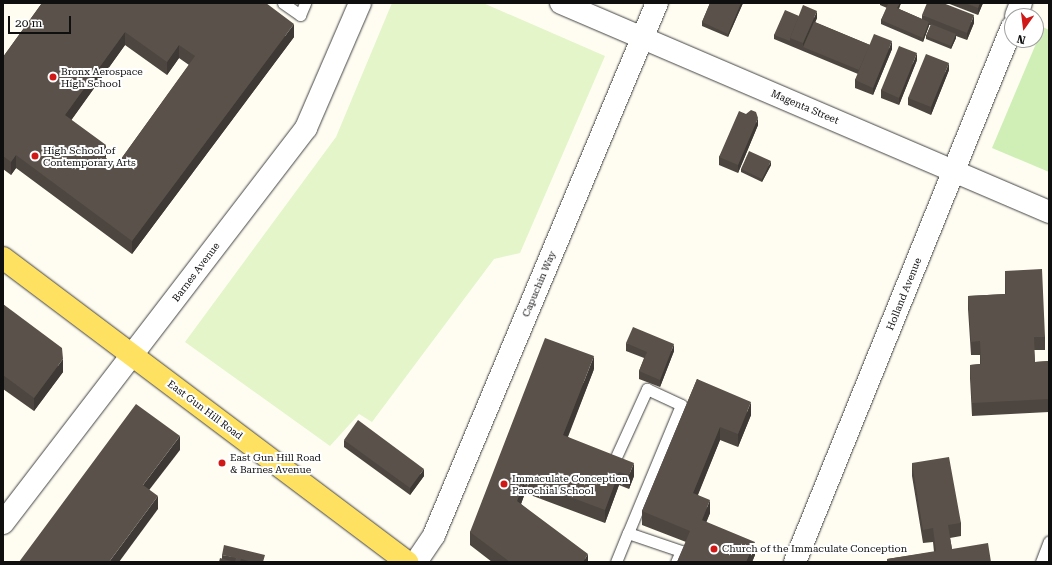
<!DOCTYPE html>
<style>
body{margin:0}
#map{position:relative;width:1052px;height:565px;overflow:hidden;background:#fffdf2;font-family:"Roboto Serif",serif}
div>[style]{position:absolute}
.green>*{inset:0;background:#d0efb6}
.pitch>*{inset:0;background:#e3f5c9}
.roads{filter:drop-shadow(0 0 1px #424242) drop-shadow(0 0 1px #424242)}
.service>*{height:11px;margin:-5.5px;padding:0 5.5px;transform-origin:5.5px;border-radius:5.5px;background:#fff}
.minor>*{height:22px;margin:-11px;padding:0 11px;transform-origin:11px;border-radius:11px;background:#fff}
.tertiary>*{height:22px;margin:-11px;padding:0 11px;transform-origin:11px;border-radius:11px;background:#fff}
.primary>*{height:22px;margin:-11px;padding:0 11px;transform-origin:11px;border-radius:11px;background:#ffe162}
.wall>*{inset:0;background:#4d4640}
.shaded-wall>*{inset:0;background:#3e3934}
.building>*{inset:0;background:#59514a}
.dots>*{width:11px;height:11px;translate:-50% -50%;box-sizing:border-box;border:2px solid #fff;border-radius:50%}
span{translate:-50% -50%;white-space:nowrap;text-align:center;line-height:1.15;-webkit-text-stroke:4px #fff;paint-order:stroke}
.poi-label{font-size:10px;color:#0f0f0f}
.left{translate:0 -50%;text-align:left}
.street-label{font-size:10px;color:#0f0f0f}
.frame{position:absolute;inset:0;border:4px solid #0f0f0f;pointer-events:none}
.north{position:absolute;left:1004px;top:8px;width:40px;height:40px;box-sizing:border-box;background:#fff;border:1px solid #9f9f9f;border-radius:50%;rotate:194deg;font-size:11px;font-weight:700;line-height:16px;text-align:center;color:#0f0f0f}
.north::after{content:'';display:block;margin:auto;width:14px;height:18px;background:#d01816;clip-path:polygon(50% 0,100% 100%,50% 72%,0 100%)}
.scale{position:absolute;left:8px;top:16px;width:63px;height:18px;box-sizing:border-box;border:2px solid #0f0f0f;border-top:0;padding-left:5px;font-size:12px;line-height:14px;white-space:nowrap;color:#0f0f0f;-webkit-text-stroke:3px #fff;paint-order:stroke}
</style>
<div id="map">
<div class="green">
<i style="clip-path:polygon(1043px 27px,1049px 30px,1049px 172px,992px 148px)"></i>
</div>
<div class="pitch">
<i style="clip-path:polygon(392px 3px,483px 3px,605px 56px,520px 253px,494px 259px,372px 422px,359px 414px,330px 446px,185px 342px,336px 137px)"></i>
</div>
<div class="roads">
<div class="service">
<i style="left:283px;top:3px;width:21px;rotate:35deg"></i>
<i style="left:300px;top:15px;width:13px;rotate:-67deg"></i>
<i style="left:616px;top:457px;width:75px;rotate:-65.5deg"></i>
<i style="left:647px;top:389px;width:38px;rotate:25deg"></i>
<i style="left:681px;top:405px;width:139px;rotate:112.5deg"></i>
<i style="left:616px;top:562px;width:31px;rotate:-68deg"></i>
<i style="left:628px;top:533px;width:56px;rotate:18.8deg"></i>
<i style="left:681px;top:551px;width:12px;rotate:114deg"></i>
<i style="left:1041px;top:562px;width:22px;rotate:-69deg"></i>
</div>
<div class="minor">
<i style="left:561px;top:3px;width:531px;rotate:23.18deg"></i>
<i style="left:1016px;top:16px;width:14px;rotate:-69deg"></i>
<i style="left:416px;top:562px;width:32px;rotate:-56deg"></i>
<i style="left:434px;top:535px;width:577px;rotate:-67.26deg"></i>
<i style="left:795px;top:562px;width:577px;rotate:-67.92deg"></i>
</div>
<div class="tertiary">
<i style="left:3px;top:523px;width:498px;rotate:-52.5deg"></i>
<i style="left:306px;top:128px;width:136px;rotate:-66.6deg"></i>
</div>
<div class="primary">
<i style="left:3px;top:258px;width:506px;rotate:36.96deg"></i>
</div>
</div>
<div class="wall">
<i style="clip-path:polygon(evenodd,42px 3px,294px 37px,132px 254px,16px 168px,11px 175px,3px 169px,3px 57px,42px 3px,125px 45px,167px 75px,179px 58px,189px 65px,116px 166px,106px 158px,71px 120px,125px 45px)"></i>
<i style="clip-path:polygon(710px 3px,743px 3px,728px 37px,702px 26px,702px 22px)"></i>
<i style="clip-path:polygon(880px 3px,901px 3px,899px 9px,922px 19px,922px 15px,974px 23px,967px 40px,956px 36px,956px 38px,951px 49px,926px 39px,926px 36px,931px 25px,929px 25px,923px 42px,881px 24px,881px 20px,887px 8px,880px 5px)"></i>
<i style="clip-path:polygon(947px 3px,983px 3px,978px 15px)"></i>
<i style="clip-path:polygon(799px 16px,817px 18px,815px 22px,870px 45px,892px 49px,873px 95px,855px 88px,855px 80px,858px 74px,774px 39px,774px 35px)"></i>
<i style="clip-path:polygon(917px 60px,899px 105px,881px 98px,881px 90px)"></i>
<i style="clip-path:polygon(949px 70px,931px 115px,908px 105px,908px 98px)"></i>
<i style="clip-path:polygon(746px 114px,758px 125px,738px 173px,719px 165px,719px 157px)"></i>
<i style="clip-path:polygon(771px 165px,762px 182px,741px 172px,741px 169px)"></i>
<i style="clip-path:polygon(1005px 271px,1045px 337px,1045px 350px,1034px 350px,1035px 362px,1049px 361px,1049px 412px,972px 416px,970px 378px,970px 365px,980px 364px,980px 355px,971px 355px,968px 309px,968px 296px,1005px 294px)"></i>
<i style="clip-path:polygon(3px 304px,63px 372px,34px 411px,3px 389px)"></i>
<i style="clip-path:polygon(626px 343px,674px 351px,660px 387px,639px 379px,639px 371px,644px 358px,626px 351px)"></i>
<i style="clip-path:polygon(594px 369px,568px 437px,634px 476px,629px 489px,619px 485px,605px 523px,525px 493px,521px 504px,588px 562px,492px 562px,470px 545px,470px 532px)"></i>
<i style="clip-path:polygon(697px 379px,751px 415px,738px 447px,720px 440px,698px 495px,710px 513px,706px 522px,755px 555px,752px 562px,677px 562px,686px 542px,642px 525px,642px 511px)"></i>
<i style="clip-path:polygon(344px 440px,424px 476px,410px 495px,344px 447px)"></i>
<i style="clip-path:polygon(912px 463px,961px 523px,961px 536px,950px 538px,952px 549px,991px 562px,887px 562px,887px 559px,934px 552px,933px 542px,923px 543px,912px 476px)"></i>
<i style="clip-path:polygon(222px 555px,265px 562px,219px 562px,222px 559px)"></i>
</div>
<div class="shaded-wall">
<i style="clip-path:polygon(741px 3px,743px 3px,728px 37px,728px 34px)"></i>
<i style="clip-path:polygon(900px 3px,901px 3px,897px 12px,897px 8px)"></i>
<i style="clip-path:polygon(980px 3px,983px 3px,978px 15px,978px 8px)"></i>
<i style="clip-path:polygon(817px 11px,817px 18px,805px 47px,803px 47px,803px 43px)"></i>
<i style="clip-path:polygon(974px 15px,974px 23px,967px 40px,967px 33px)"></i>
<i style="clip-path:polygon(929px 22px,929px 26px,923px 42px,923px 38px)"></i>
<i style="clip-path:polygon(294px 24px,294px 37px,132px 254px,132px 241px)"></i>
<i style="clip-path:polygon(125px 32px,125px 45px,65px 129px,65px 115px)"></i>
<i style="clip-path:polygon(956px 34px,956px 38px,951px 49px,951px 46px)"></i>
<i style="clip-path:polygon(892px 41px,892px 49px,873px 95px,873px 88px)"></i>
<i style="clip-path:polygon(179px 45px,179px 58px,167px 75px,167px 62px)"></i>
<i style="clip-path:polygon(917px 53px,917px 60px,899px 105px,899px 98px)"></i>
<i style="clip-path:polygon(949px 63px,949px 70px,931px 115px,931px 107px)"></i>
<i style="clip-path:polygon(758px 118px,758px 125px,738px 173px,738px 165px)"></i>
<i style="clip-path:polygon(106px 145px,106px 158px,100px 154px)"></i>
<i style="clip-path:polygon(16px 155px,16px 168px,11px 175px,11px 162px)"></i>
<i style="clip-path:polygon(771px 161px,771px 165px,762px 182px,762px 179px)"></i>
<i style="clip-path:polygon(674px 344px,674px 351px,660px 387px,660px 380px)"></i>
<i style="clip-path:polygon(594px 356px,594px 369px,563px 448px,563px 435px)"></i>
<i style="clip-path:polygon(63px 359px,63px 372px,34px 411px,34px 398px)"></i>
<i style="clip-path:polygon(751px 402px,751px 415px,738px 447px,738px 434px)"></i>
<i style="clip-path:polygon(720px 427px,720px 440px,693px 506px,693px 493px)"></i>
<i style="clip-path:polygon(180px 436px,180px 450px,143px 498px,143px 485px)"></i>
<i style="clip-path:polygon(634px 463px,634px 476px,629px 489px,629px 475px)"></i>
<i style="clip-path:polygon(424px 469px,424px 476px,410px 495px,410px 488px)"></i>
<i style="clip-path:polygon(619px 472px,619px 485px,605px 523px,605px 510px)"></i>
<i style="clip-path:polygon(525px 480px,525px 493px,517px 515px,517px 501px)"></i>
<i style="clip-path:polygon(158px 496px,158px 509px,119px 562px,109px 562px)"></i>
<i style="clip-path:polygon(710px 500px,710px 513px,702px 533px,702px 520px)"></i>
<i style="clip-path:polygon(755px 542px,755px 555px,752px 562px,746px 562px)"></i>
<i style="clip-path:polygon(588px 554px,588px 562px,583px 562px)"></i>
</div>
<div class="building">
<i style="clip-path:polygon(evenodd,42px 3px,266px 3px,294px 24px,132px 241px,16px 155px,11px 162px,3px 156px,3px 57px,42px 3px,125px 32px,167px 62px,179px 45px,195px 56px,116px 166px,100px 154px,106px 145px,65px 115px,125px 32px)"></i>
<i style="clip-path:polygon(710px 3px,741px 3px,728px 34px,702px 22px)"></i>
<i style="clip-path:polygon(885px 3px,900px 3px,897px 8px,929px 22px,923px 38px,881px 20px,888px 4px)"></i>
<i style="clip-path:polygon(927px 3px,943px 3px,974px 15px,967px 33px,922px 15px)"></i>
<i style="clip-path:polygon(965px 3px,980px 3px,978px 8px)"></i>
<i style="clip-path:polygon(803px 5px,817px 11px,803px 43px,790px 38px)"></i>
<i style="clip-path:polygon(785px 10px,799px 16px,790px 38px,790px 41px,774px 35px)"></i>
<i style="clip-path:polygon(814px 22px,870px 45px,859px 70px,803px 47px)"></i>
<i style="clip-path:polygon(931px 24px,956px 34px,951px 46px,926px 36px)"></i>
<i style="clip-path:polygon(874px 34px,892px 41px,873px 88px,855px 80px)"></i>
<i style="clip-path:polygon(899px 46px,917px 53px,899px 98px,881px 90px)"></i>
<i style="clip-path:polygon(926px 54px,949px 63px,931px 107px,908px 98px)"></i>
<i style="clip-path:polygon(751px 110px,756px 112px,758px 118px,738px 165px,719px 157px,739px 111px,746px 114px)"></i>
<i style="clip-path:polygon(749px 151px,771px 161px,762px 179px,741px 169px)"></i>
<i style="clip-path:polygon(1042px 269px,1045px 337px,1034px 337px,1035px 362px,1049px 361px,1049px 399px,972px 403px,970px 365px,981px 364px,980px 341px,971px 342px,968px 296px,1006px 294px,1005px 271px)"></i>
<i style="clip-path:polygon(3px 304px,62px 348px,63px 359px,34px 398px,3px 375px)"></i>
<i style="clip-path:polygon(633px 327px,674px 344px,660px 380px,639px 371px,647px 352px,626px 343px)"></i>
<i style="clip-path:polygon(545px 338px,594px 356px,563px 435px,634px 463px,629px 475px,619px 472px,605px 510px,525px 480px,517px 501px,588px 554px,583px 562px,510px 562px,470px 532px)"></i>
<i style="clip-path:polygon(697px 379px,751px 402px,738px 434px,720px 427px,693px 493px,710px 500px,702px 520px,755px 542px,746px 562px,677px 562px,690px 531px,642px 511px)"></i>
<i style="clip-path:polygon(136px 404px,180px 436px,143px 485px,158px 496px,109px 562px,19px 562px)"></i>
<i style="clip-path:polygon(358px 420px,424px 469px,410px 488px,344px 440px)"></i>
<i style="clip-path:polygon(949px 457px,961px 523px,948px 525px,952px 549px,988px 543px,991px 562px,887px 562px,887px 559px,936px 551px,933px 528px,923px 530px,912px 463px)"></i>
<i style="clip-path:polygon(224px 545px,265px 555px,263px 562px,252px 562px,241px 559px,240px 562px,219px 562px,220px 558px,235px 562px,236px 558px,222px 555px)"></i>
</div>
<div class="dots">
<i style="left:53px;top:77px;background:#d01816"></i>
<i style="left:35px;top:156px;background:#d01816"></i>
<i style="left:222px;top:463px;background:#d01816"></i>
<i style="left:504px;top:484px;background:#d01816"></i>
<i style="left:714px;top:549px;background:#d01816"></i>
</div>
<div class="poi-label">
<span class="left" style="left:61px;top:77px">Bronx Aerospace<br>High School</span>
<span class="left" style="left:43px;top:156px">High School of<br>Contemporary Arts</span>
<span class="left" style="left:230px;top:463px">East Gun Hill Road<br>&amp; Barnes Avenue</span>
<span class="left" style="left:512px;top:484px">Immaculate Conception<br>Parochial School</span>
<span class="left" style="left:722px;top:549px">Church of the Immaculate Conception</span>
</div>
<div class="street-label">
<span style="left:805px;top:107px;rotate:23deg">Magenta Street</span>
<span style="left:196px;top:272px;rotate:-53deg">Barnes Avenue</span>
<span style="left:539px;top:284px;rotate:-67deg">Capuchin Way</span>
<span style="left:904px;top:294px;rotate:-68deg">Holland Avenue</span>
<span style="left:205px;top:410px;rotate:37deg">East Gun Hill Road</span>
</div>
<div class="frame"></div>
<div class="north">N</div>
<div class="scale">20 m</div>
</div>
